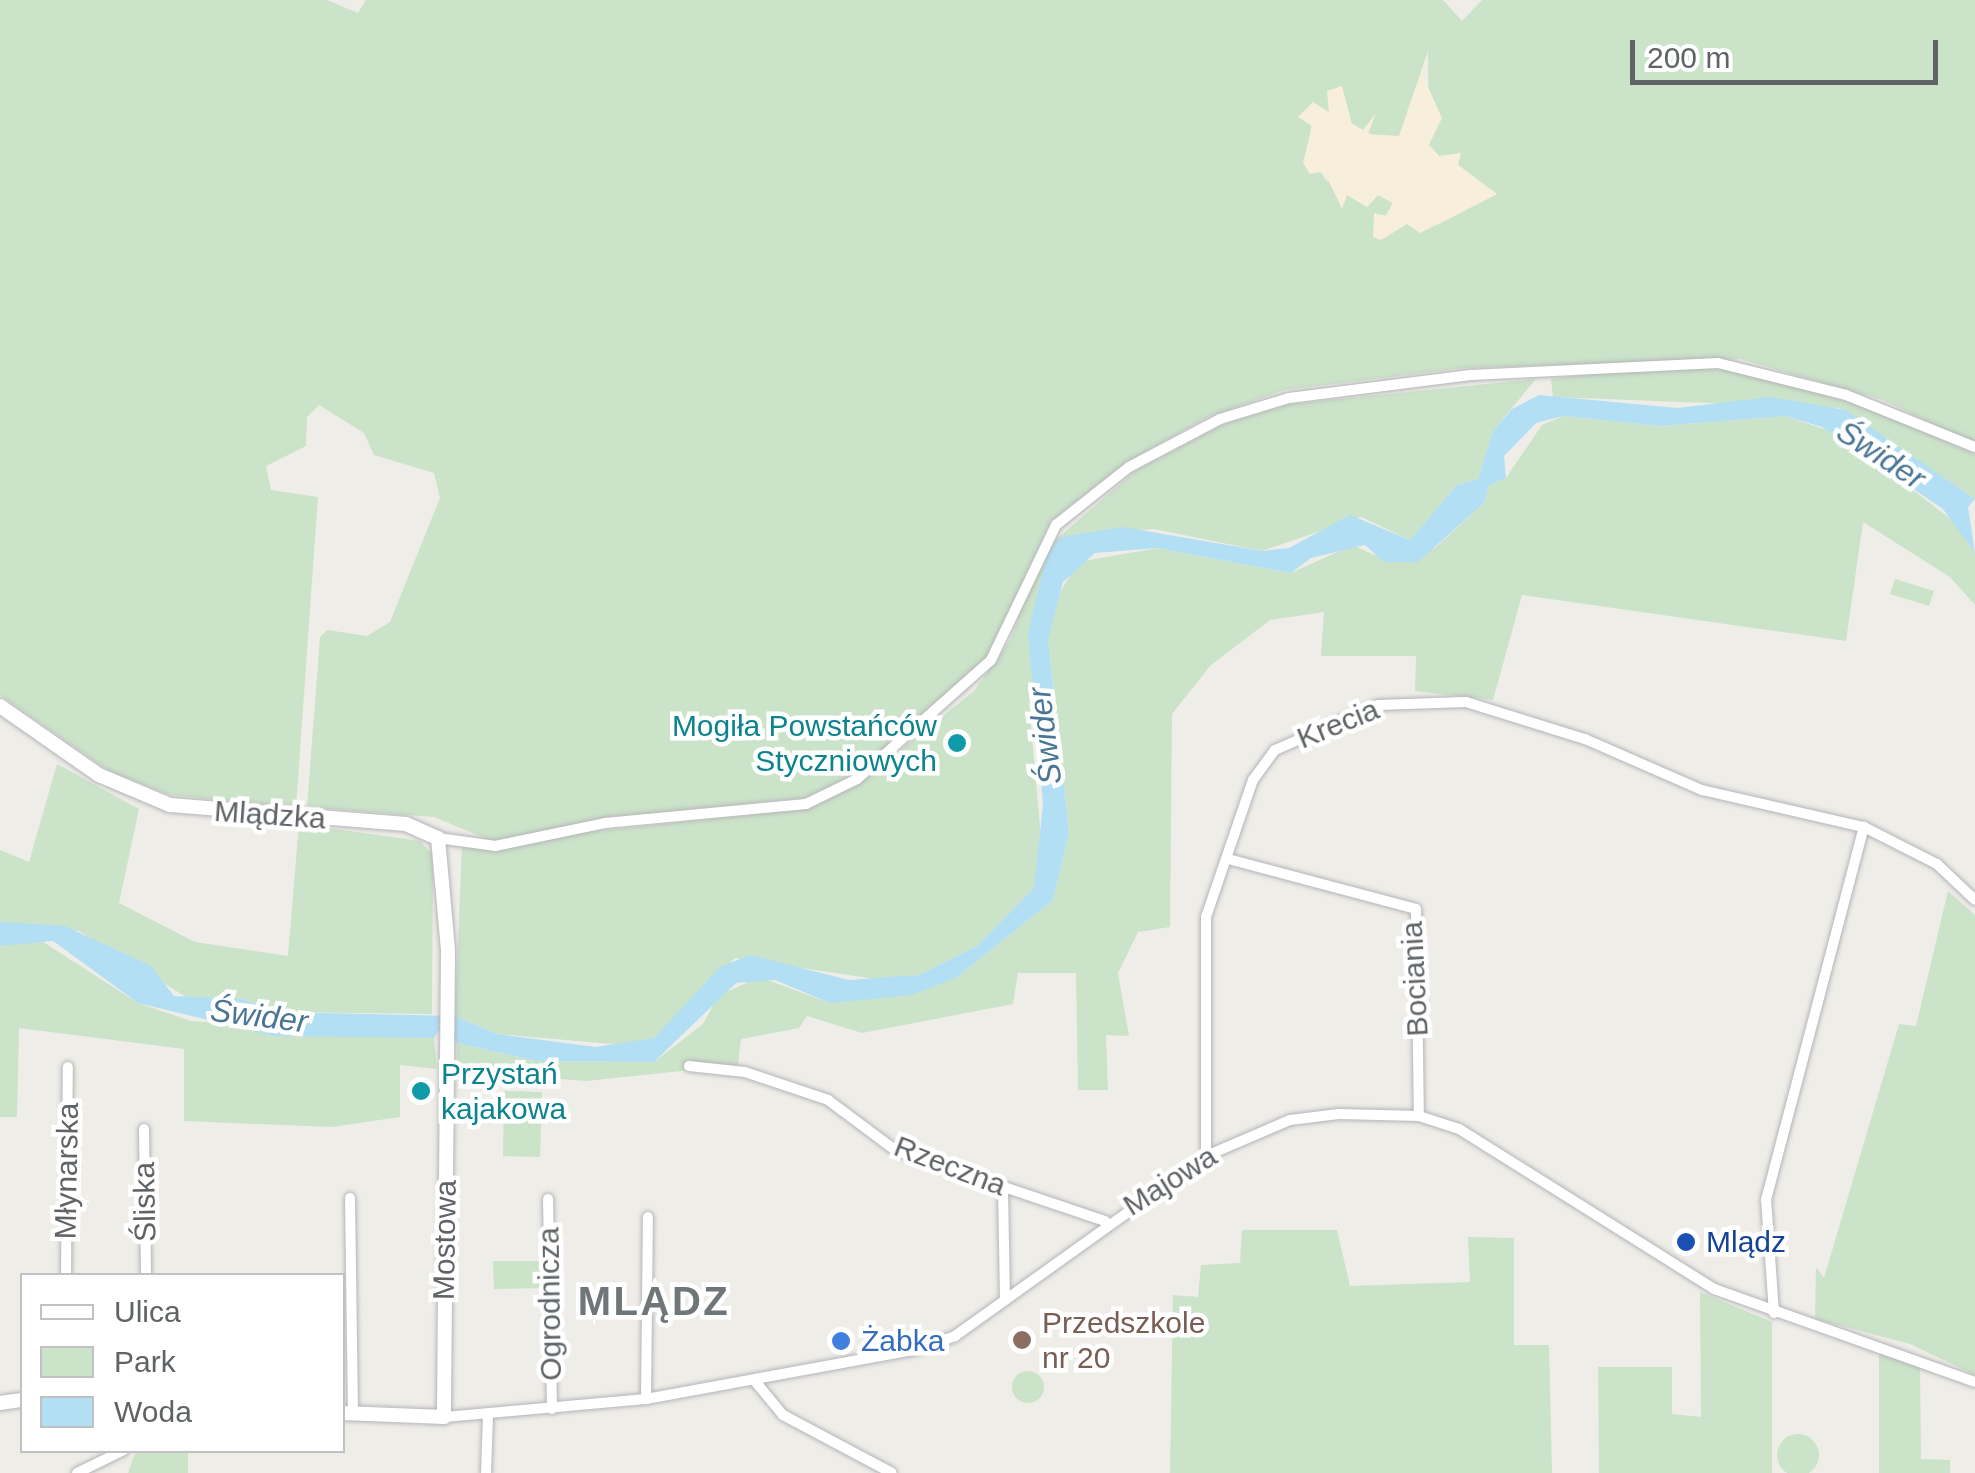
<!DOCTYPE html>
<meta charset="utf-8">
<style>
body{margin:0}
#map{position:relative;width:1975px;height:1473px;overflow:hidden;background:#efede8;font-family:Arial,sans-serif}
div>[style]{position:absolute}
.green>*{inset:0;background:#cbe3c8}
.round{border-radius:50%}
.sand>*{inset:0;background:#f7eedc}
.water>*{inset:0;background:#b3dff5}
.roads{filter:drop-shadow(0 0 2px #b3b5b8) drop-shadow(0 0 2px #b3b5b8)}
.street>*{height:10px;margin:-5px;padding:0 5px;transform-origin:5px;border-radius:5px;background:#fff}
.secondary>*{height:14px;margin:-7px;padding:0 7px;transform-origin:7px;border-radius:7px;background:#fff}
.dots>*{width:28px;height:28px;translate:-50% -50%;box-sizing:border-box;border:5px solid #fff;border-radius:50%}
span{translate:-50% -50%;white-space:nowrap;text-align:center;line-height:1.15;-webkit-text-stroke:9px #fff;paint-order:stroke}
.street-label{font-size:30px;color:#5f6366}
.culture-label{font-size:30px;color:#0d838f}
.right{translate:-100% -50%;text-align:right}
.left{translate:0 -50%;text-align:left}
.transit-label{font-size:30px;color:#164399}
.education-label{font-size:30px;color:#785e54}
.shop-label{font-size:30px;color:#366cbe}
.water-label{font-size:32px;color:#497695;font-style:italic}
.district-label{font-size:40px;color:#707578;font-weight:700;letter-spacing:2.5px}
.legend{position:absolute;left:20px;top:1273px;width:325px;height:180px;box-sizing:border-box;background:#fff;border:2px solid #bfc1c2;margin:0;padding:12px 18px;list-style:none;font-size:30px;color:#5f6366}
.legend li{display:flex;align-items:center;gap:20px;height:50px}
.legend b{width:50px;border:2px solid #bfc1c2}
.scale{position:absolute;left:1630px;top:40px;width:308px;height:45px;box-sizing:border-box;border:5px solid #5f6366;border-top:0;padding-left:12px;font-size:30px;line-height:35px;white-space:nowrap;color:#5f6366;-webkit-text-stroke:8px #fff;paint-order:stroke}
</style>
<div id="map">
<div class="green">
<i style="clip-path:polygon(evenodd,0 0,327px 0,358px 13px,366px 0,1443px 0,1462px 21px,1482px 0,1469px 0,1975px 0,1975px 445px,1883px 400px,1740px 359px,1463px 368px,1285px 390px,1208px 417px,1127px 462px,1051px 521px,987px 657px,855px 775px,805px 798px,603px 818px,494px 842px,434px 817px,307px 807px,320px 637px,327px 630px,367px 636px,390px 622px,440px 498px,434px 473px,374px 455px,364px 433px,319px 405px,307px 417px,306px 446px,266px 466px,271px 490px,318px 497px,296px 807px,170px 795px,109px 771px,0 695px,0 0,1428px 51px,1429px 145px,1439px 156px,1460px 154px,1458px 165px,1497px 194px,1437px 225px,1407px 223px,1373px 236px,1393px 203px,1378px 195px,1367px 207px,1326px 180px,1306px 152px,1312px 125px,1298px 117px,1313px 103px,1329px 113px,1328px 91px,1342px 87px,1351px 123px,1385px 142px,1399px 136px,1428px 51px)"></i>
<i style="clip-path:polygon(1651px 365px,1741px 371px,1866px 407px,1975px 454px,1975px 499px,1839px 408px,1553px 397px,1551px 379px)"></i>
<i style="clip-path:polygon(1536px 379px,1493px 431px,1478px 479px,1457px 485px,1410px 540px,1361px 517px,1262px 551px,1154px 529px,1061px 537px,1029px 704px,1043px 860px,1034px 888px,977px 946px,919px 975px,882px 980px,735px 958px,655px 1038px,624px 1045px,497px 1034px,455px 1016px,462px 845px,808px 809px,860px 783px,974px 691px,1010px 640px,1044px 550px,1135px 471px,1224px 424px,1291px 404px)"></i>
<i style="clip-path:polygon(1563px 416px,1660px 426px,1785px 416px,1839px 434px,1956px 523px,1975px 553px,1975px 605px,1950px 577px,1863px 522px,1846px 641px,1522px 595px,1493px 700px,1415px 691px,1416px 656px,1321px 656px,1324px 612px,1270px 620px,1210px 666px,1172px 714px,1170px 927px,1138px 932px,1118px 973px,1129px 1036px,1106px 1035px,1108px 1090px,1078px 1090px,1076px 973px,1018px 973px,1013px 1004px,862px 1033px,807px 1016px,799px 1028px,741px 1039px,738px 1065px,586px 1081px,457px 1071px,457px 1043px,536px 1061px,654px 1062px,703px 1024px,718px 996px,759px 977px,830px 1003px,956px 978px,1053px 900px,1069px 833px,1048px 640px,1055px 601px,1078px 562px,1158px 548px,1291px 573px,1353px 545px,1374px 555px,1435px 548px,1484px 503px,1489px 485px,1506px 478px,1542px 425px)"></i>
<i style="clip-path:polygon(1895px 579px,1934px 591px,1929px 606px,1890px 594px)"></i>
<i style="clip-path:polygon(57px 764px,139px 809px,119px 903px,195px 942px,288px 956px,299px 824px,420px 841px,433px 855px,432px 1014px,278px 1012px,242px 999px,191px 1000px,79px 931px,0 922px,0 850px,29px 862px)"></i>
<i style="clip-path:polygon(1948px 891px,1975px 915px,1975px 1375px,1910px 1344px,1815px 1319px,1816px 1267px,1824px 1278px,1899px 1024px,1916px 1026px)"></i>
<i style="clip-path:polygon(37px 938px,138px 1003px,191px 1021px,434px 1038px,437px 1069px,400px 1065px,400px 1117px,332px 1127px,184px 1121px,184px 1049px,19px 1028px,17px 1117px,0 1117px,0 946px)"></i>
<i style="clip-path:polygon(504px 1091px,542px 1092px,540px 1157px,503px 1156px)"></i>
<i style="clip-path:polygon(1242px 1230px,1337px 1230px,1350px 1286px,1470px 1282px,1468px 1237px,1514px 1238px,1514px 1345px,1549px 1345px,1552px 1473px,1170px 1473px,1173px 1295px,1198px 1297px,1201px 1265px,1240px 1263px)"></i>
<i style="clip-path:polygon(493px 1261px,544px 1261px,545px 1288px,494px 1289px)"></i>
<i style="clip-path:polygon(1700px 1292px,1772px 1322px,1772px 1473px,1599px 1473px,1598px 1367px,1672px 1367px,1672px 1414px,1701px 1417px)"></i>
<i style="clip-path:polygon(1879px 1348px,1920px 1366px,1921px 1459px,1950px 1460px,1950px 1473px,1879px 1473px)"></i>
<i class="round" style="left:1012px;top:1371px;width:32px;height:32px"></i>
<i class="round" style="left:1777px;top:1434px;width:42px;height:42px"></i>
<i style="clip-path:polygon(136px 1450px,188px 1451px,188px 1473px,128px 1473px)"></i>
</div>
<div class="sand">
<i style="clip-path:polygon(1429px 50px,1423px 76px,1442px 118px,1429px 145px,1439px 156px,1461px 153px,1458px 165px,1497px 194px,1420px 233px,1407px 224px,1381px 240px,1373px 237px,1374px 213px,1387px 216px,1393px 203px,1378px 195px,1367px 207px,1347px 195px,1342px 209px,1324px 171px,1310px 174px,1303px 163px,1312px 126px,1298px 117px,1313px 102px,1329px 112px,1327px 91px,1342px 86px,1352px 124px,1363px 130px,1376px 113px,1368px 134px,1399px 136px)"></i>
</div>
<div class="water">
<i style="clip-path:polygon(1539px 395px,1677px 408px,1770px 397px,1846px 410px,1975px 499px,1968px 507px,1975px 553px,1943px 509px,1822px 427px,1785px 416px,1660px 426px,1563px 416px,1536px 423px,1504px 456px,1506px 478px,1489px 485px,1484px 503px,1418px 562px,1384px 562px,1365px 545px,1311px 558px,1291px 573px,1158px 548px,1095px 553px,1063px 582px,1048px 640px,1069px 833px,1053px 900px,956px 978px,911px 995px,830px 1003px,775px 980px,736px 983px,654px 1062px,536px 1061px,457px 1043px,439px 1030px,434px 1038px,274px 1036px,138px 1003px,53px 941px,0 946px,0 922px,65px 926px,151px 966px,174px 996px,242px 999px,278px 1012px,455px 1016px,497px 1034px,596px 1047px,654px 1038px,720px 967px,750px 955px,849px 980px,919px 975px,977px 946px,1034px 888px,1043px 804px,1028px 634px,1046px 556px,1061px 537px,1123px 527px,1262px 551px,1289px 548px,1350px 515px,1410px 540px,1457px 485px,1478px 479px,1493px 431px,1512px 409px)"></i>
</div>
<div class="roads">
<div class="street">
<i style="left:438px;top:838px;width:58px;rotate:8deg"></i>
<i style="left:495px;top:846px;width:112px;rotate:-11.8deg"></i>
<i style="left:605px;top:823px;width:202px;rotate:-5.4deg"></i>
<i style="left:806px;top:804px;width:57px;rotate:-26.1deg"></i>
<i style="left:857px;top:779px;width:179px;rotate:-41.6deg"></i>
<i style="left:991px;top:660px;width:150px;rotate:-64.3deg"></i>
<i style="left:1056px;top:525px;width:93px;rotate:-38.5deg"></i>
<i style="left:1129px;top:467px;width:103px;rotate:-27.8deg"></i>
<i style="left:1220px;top:419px;width:72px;rotate:-16.9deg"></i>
<i style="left:1289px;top:398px;width:183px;rotate:-7.2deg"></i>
<i style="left:1471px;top:375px;width:247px;rotate:-2.8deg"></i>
<i style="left:1718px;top:363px;width:132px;rotate:14deg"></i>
<i style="left:1846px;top:395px;width:139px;rotate:22deg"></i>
<i style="left:1232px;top:860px;width:190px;rotate:14.9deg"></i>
<i style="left:1416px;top:909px;width:207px;rotate:89.2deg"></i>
<i style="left:689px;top:1066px;width:56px;rotate:6.1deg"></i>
<i style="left:745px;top:1072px;width:88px;rotate:18.6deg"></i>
<i style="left:828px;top:1100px;width:84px;rotate:36.7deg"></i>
<i style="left:895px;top:1150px;width:222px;rotate:18.7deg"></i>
<i style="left:144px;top:1129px;width:147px;rotate:89.2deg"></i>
<i style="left:1206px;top:1156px;width:239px;rotate:-90deg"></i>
<i style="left:1206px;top:917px;width:145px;rotate:-71.1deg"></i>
<i style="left:1253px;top:780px;width:37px;rotate:-54deg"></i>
<i style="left:1275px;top:750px;width:112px;rotate:-23.6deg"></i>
<i style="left:1378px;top:705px;width:88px;rotate:-2deg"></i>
<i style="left:1466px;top:702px;width:125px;rotate:17.3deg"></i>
<i style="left:1585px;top:739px;width:128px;rotate:23.6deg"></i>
<i style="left:1702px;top:790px;width:166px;rotate:12.9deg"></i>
<i style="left:1864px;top:827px;width:82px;rotate:26.9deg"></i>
<i style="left:1937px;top:864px;width:52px;rotate:43.5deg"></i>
<i style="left:1003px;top:1187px;width:113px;rotate:89deg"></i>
<i style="left:350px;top:1198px;width:216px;rotate:89.2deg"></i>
<i style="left:548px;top:1199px;width:210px;rotate:88.9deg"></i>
<i style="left:66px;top:1276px;width:209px;rotate:-89.5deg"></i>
<i style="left:1774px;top:1313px;width:113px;rotate:-94deg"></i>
<i style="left:1766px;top:1200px;width:386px;rotate:-75.3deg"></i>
<i style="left:754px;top:1380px;width:45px;rotate:50.4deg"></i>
<i style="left:783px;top:1415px;width:123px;rotate:28deg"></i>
<i style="left:646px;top:1399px;width:182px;rotate:-89.4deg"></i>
<i style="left:444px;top:1417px;width:203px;rotate:-5.1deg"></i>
<i style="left:646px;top:1399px;width:277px;rotate:-10.4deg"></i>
<i style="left:918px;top:1349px;width:39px;rotate:-19deg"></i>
<i style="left:955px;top:1336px;width:309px;rotate:-35.6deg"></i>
<i style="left:1206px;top:1156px;width:91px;rotate:-23.2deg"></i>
<i style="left:1290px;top:1120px;width:49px;rotate:-7deg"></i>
<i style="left:1339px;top:1114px;width:80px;rotate:1.4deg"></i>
<i style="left:1419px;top:1116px;width:42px;rotate:18deg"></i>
<i style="left:1459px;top:1129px;width:301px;rotate:32.1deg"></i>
<i style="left:1714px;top:1289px;width:277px;rotate:19.6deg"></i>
<i style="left:77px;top:1473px;width:52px;rotate:-26.1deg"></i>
<i style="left:486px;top:1473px;width:58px;rotate:-88deg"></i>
</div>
<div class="secondary">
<i style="left:0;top:706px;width:121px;rotate:34.9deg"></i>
<i style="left:99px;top:775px;width:77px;rotate:22.9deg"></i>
<i style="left:170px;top:805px;width:237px;rotate:4.6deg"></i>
<i style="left:406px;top:824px;width:35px;rotate:24deg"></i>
<i style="left:438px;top:838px;width:113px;rotate:84.9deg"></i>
<i style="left:448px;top:951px;width:466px;rotate:90.5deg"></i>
<i style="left:444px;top:1417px;width:102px;rotate:-177.8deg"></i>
<i style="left:0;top:1403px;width:22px;rotate:-8deg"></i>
</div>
</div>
<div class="dots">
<i style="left:957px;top:743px;background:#0f9aa8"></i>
<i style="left:421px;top:1091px;background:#0f9aa8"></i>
<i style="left:1686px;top:1242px;background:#1a4fb4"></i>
<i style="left:1022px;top:1340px;background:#8d6e63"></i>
<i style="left:841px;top:1341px;background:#3f7fe0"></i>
</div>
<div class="street-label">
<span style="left:1338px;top:724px;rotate:-22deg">Krecia</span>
<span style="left:270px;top:815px;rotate:4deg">Mlądzka</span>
<span style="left:1415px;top:979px;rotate:-93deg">Bociania</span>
<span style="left:950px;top:1166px;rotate:21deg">Rzeczna</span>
<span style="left:67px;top:1171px;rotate:-89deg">Młynarska</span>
<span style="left:1170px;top:1181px;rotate:-32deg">Majowa</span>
<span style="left:145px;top:1202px;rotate:-91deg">Śliska</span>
<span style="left:445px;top:1240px;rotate:-89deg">Mostowa</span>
<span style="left:550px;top:1304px;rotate:-91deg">Ogrodnicza</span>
</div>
<div class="culture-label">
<span class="right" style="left:937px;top:743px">Mogiła Powstańców<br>Styczniowych</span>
<span class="left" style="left:441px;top:1091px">Przystań<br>kajakowa</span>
</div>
<div class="transit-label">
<span class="left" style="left:1706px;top:1242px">Mlądz</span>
</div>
<div class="education-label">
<span class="left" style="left:1042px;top:1340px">Przedszkole<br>nr 20</span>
</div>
<div class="shop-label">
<span class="left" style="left:861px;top:1341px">Żabka</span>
</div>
<div class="water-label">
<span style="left:1881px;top:455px;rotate:33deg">Świder</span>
<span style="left:1045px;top:736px;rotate:-97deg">Świder</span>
<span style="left:259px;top:1016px;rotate:7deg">Świder</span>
</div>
<div class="district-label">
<span style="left:654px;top:1301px">MLĄDZ</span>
</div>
<ul class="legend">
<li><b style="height:12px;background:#fff"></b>Ulica</li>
<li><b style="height:28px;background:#cbe3c8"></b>Park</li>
<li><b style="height:28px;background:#b3dff5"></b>Woda</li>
</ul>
<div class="scale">200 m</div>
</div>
